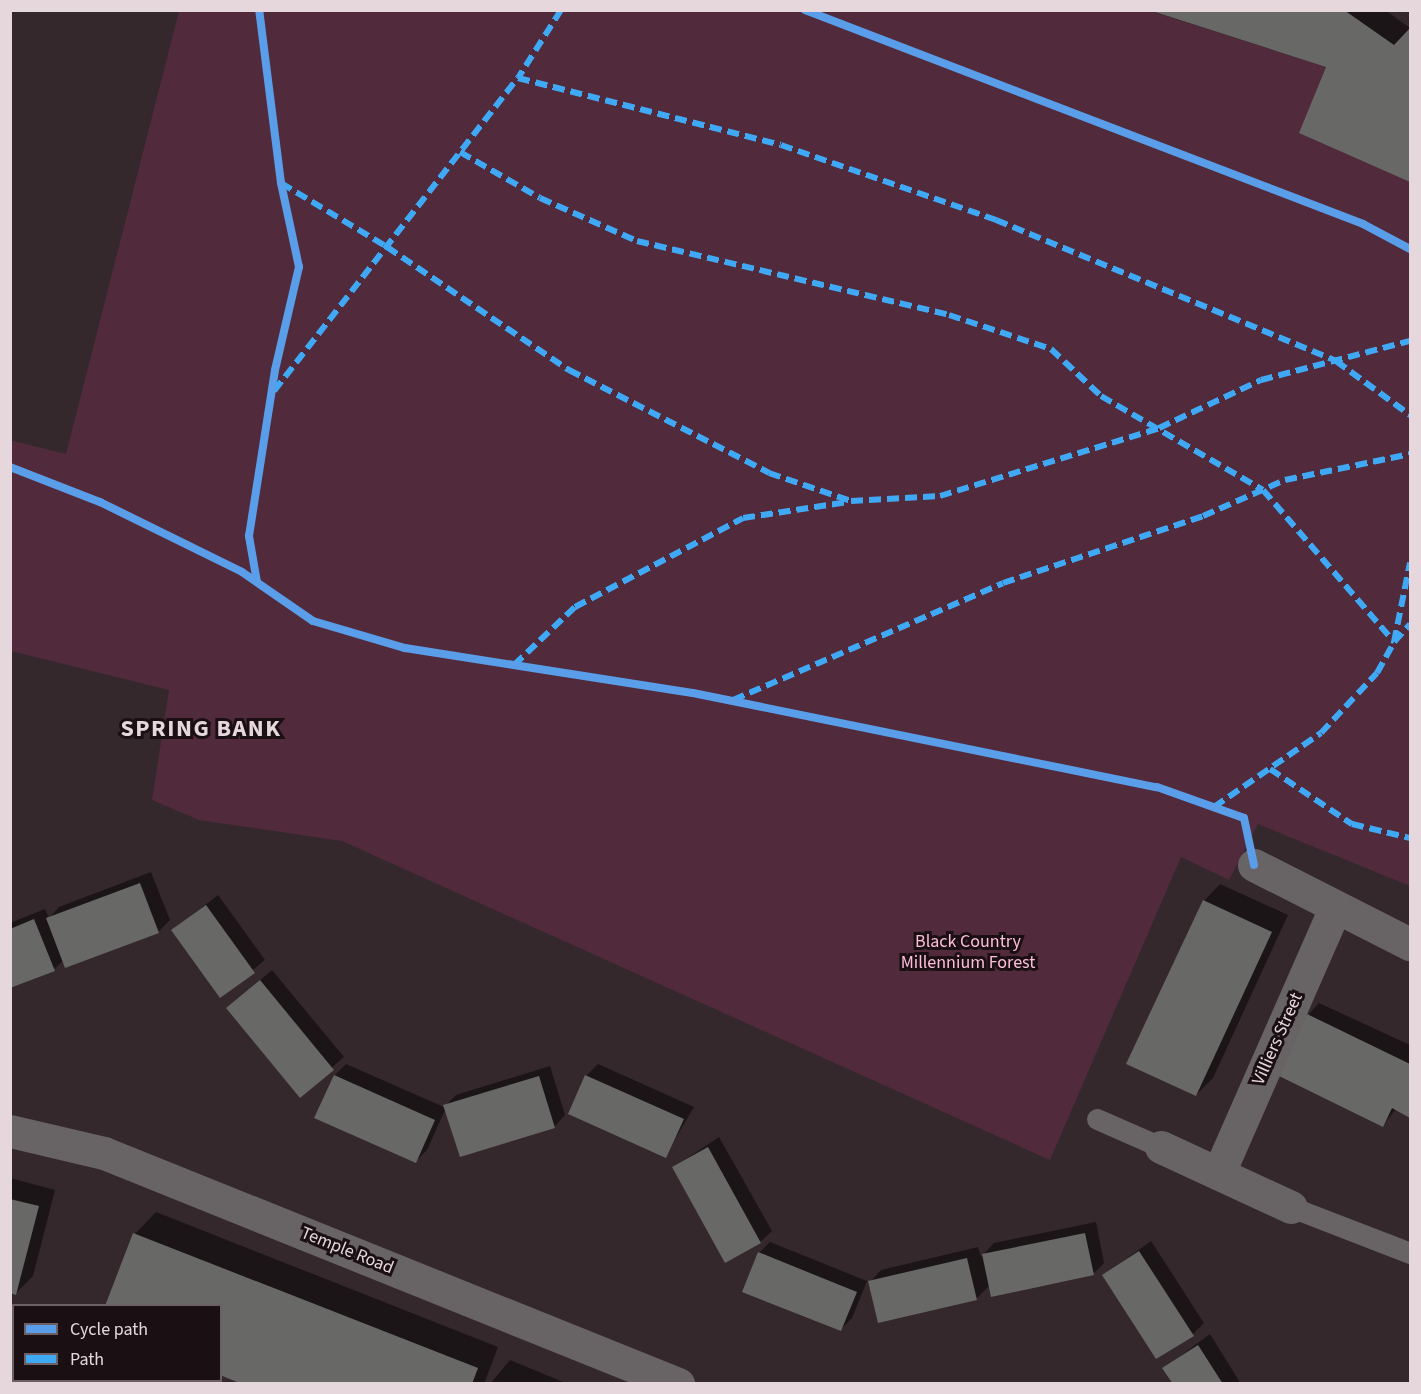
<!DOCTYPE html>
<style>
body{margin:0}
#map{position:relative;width:1421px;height:1394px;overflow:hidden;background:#34282d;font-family:"Source Sans 3",sans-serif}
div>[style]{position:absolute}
.green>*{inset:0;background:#512a3c}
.shadow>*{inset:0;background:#0007}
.building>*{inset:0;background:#686867}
.lane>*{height:21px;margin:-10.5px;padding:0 10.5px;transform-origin:10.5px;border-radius:10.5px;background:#686364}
.street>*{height:33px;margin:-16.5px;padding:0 16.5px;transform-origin:16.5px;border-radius:16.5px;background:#686364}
.quiet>*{height:6px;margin-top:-3px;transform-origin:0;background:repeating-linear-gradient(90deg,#3fa9f5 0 12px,transparent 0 18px)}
.cycleway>*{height:8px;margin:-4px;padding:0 4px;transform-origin:4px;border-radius:4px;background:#5a9eea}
span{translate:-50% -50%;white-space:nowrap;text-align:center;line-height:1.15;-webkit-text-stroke:6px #1a1014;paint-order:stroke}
.park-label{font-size:18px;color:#ffbed9}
.street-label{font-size:18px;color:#e6d7dd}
.district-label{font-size:24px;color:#e6d7dd;font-weight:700;letter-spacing:1.5px}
.frame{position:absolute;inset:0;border:12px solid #e6d7dd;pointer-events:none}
.legend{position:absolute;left:12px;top:1304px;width:210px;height:78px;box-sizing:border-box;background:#1a1014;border:2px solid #6c6064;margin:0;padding:8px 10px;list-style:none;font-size:18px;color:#e6d7dd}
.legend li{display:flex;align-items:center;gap:12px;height:30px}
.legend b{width:30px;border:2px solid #6c6064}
</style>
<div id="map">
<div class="green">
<i style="clip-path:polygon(179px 11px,1150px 11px,1326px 67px,1300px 133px,1410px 182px,1410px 886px,1258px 824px,1229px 880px,1181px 857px,1050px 1160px,342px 841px,199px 820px,152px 800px,169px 690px,11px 651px,10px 440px,66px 454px)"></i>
</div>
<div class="shadow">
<i style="clip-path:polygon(1155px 10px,1385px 10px,1410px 28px,1410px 180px,1301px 132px,1328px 66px)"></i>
<i style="clip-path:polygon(151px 872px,170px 920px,159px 931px,66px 966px,64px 960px,54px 969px,10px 987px,10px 923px,45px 909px,49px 918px,59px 907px)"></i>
<i style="clip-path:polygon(1220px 884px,1288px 915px,1213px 1078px,1196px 1095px,1204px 901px)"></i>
<i style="clip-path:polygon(218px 895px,265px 960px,221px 996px,173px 930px)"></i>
<i style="clip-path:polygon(272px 970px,344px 1057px,300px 1095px,240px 997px)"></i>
<i style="clip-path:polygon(1319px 1003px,1410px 1045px,1410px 1116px,1396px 1109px,1383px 1125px,1308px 1015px)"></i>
<i style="clip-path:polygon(346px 1064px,446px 1108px,427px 1150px,416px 1161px,316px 1117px,335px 1075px)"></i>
<i style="clip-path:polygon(598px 1064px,694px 1107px,665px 1156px,586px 1076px)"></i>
<i style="clip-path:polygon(550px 1066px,565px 1115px,554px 1127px,445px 1106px,456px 1095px)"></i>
<i style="clip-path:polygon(719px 1137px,772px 1231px,760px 1242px,674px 1167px)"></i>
<i style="clip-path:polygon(10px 1178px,55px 1190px,33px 1276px,16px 1293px,10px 1292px)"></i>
<i style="clip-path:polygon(156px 1212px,498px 1347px,484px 1384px,247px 1384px,220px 1306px,135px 1234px)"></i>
<i style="clip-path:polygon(1096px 1222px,1104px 1263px,1093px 1274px,990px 1285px,976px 1299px,870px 1282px,881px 1270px,978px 1247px,981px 1257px,994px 1243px)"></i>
<i style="clip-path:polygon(1151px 1241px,1204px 1323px,1193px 1334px,1104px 1275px)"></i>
<i style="clip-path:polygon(770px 1242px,867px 1281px,852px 1318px,841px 1329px,759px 1253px)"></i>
<i style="clip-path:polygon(1210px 1334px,1241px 1384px,1174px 1384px,1164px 1368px)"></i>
<i style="clip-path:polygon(510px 1360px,568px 1384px,490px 1384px)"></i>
</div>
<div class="building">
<i style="clip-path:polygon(1344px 10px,1394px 45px,1410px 28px,1410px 182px,1299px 133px,1326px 67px,1152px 11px)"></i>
<i style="clip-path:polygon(140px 883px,159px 933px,65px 968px,46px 918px)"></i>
<i style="clip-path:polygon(1203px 900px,1272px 932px,1196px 1096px,1126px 1064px)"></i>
<i style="clip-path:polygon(206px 905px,255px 973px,220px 998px,171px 930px)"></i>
<i style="clip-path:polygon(34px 919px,55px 971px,10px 988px,10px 929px)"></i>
<i style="clip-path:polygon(260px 980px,334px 1070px,300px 1098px,226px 1008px)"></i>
<i style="clip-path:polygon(1307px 1014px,1410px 1064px,1410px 1118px,1392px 1108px,1383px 1127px,1277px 1075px)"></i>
<i style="clip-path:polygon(334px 1075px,435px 1120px,416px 1163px,314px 1118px)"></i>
<i style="clip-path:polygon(585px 1075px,684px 1119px,666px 1158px,568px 1114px)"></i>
<i style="clip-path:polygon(539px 1076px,555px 1128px,460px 1157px,443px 1105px)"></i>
<i style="clip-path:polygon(708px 1147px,761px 1243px,725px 1263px,672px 1167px)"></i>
<i style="clip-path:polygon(10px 1199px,39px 1206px,16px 1295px,10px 1293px)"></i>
<i style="clip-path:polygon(133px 1233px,478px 1368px,472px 1384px,242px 1384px,220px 1375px,220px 1306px,105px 1306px)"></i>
<i style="clip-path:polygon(1085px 1233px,1094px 1275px,991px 1297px,982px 1254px)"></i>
<i style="clip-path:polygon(1139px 1251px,1194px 1336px,1156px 1359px,1102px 1275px)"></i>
<i style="clip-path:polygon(758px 1252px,857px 1292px,841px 1331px,742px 1292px)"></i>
<i style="clip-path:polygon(967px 1258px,977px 1300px,878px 1323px,868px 1281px)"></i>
<i style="clip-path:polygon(1198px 1345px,1223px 1384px,1173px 1384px,1162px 1368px)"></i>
</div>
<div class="lane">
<i style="left:1097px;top:1119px;width:70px;rotate:23.6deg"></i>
<i style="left:1291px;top:1207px;width:128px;rotate:21.1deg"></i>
</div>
<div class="street">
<i style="left:1254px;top:865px;width:175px;rotate:26.9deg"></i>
<i style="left:10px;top:1131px;width:97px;rotate:13.2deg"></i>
<i style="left:104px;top:1153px;width:619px;rotate:21.92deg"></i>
<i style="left:1161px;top:1147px;width:143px;rotate:24.8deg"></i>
<i style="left:1220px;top:1170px;width:286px;rotate:-66.3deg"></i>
</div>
<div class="quiet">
<i style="left:561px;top:10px;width:80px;rotate:122.3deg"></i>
<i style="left:518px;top:78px;width:271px;rotate:14.3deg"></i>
<i style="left:781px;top:145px;width:228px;rotate:19.2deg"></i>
<i style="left:996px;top:220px;width:368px;rotate:22.5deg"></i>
<i style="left:1336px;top:361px;width:92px;rotate:36.1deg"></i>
<i style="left:460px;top:152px;width:92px;rotate:29.9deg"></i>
<i style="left:540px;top:198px;width:106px;rotate:23.9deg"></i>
<i style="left:637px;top:241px;width:321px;rotate:13.3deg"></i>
<i style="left:949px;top:315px;width:108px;rotate:18.4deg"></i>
<i style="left:1051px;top:349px;width:69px;rotate:43.2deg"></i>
<i style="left:1101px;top:396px;width:187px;rotate:30.1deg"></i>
<i style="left:1263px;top:490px;width:201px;rotate:49.2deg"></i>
<i style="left:1394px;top:642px;width:24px;rotate:-48deg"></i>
<i style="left:281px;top:183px;width:124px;rotate:31.1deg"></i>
<i style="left:387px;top:247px;width:220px;rotate:34.1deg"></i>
<i style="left:569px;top:370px;width:225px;rotate:27.2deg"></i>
<i style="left:769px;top:473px;width:87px;rotate:18.9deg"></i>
<i style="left:851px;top:501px;width:89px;rotate:-3.2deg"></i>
<i style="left:940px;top:496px;width:229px;rotate:-17.2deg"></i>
<i style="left:1159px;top:428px;width:113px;rotate:-25.2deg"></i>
<i style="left:1261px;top:380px;width:154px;rotate:-14.7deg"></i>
<i style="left:274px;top:391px;width:397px;rotate:-52.1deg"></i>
<i style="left:514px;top:665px;width:84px;rotate:-43.6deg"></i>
<i style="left:575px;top:607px;width:190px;rotate:-27.9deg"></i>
<i style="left:743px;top:518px;width:106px;rotate:-8.7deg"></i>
<i style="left:733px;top:700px;width:294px;rotate:-23.4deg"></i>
<i style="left:1003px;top:583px;width:211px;rotate:-18.5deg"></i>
<i style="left:1203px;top:516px;width:90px;rotate:-23.7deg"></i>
<i style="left:1285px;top:480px;width:128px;rotate:-11.7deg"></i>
<i style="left:1270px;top:769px;width:99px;rotate:33.9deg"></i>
<i style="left:1352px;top:824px;width:60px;rotate:13.6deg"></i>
<i style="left:1214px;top:807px;width:130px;rotate:-34.7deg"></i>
<i style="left:1321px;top:733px;width:82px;rotate:-47deg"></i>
<i style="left:1377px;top:673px;width:35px;rotate:-61deg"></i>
<i style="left:1394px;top:642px;width:81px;rotate:-78.6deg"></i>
</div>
<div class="cycleway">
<i style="left:805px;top:10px;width:598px;rotate:20.98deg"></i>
<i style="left:1363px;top:224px;width:53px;rotate:28deg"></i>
<i style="left:10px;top:467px;width:97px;rotate:21.3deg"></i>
<i style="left:100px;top:502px;width:158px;rotate:26.2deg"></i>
<i style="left:242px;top:572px;width:86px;rotate:34.6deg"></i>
<i style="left:313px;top:621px;width:96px;rotate:16.4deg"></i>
<i style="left:405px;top:648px;width:291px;rotate:8.9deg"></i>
<i style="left:693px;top:693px;width:473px;rotate:11.5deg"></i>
<i style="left:1157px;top:787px;width:92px;rotate:19.6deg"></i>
<i style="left:1244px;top:818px;width:48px;rotate:78deg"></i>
<i style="left:257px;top:582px;width:47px;rotate:-99.9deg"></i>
<i style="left:249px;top:536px;width:168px;rotate:-81.1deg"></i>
<i style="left:275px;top:370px;width:106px;rotate:-76.9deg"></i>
<i style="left:299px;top:267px;width:86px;rotate:-102.1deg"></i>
<i style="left:281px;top:183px;width:174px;rotate:-97.2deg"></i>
</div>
<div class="park-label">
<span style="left:968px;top:953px">Black Country<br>Millennium Forest</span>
</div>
<div class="street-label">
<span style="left:1278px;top:1039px;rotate:-66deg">Villiers Street</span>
<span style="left:347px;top:1251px;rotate:22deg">Temple Road</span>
</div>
<div class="district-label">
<span style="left:201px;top:729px">SPRING BANK</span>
</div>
<div class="frame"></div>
<ul class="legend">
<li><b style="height:8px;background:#5a9eea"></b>Cycle path</li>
<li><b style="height:8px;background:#3fa9f5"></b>Path</li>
</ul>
</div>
